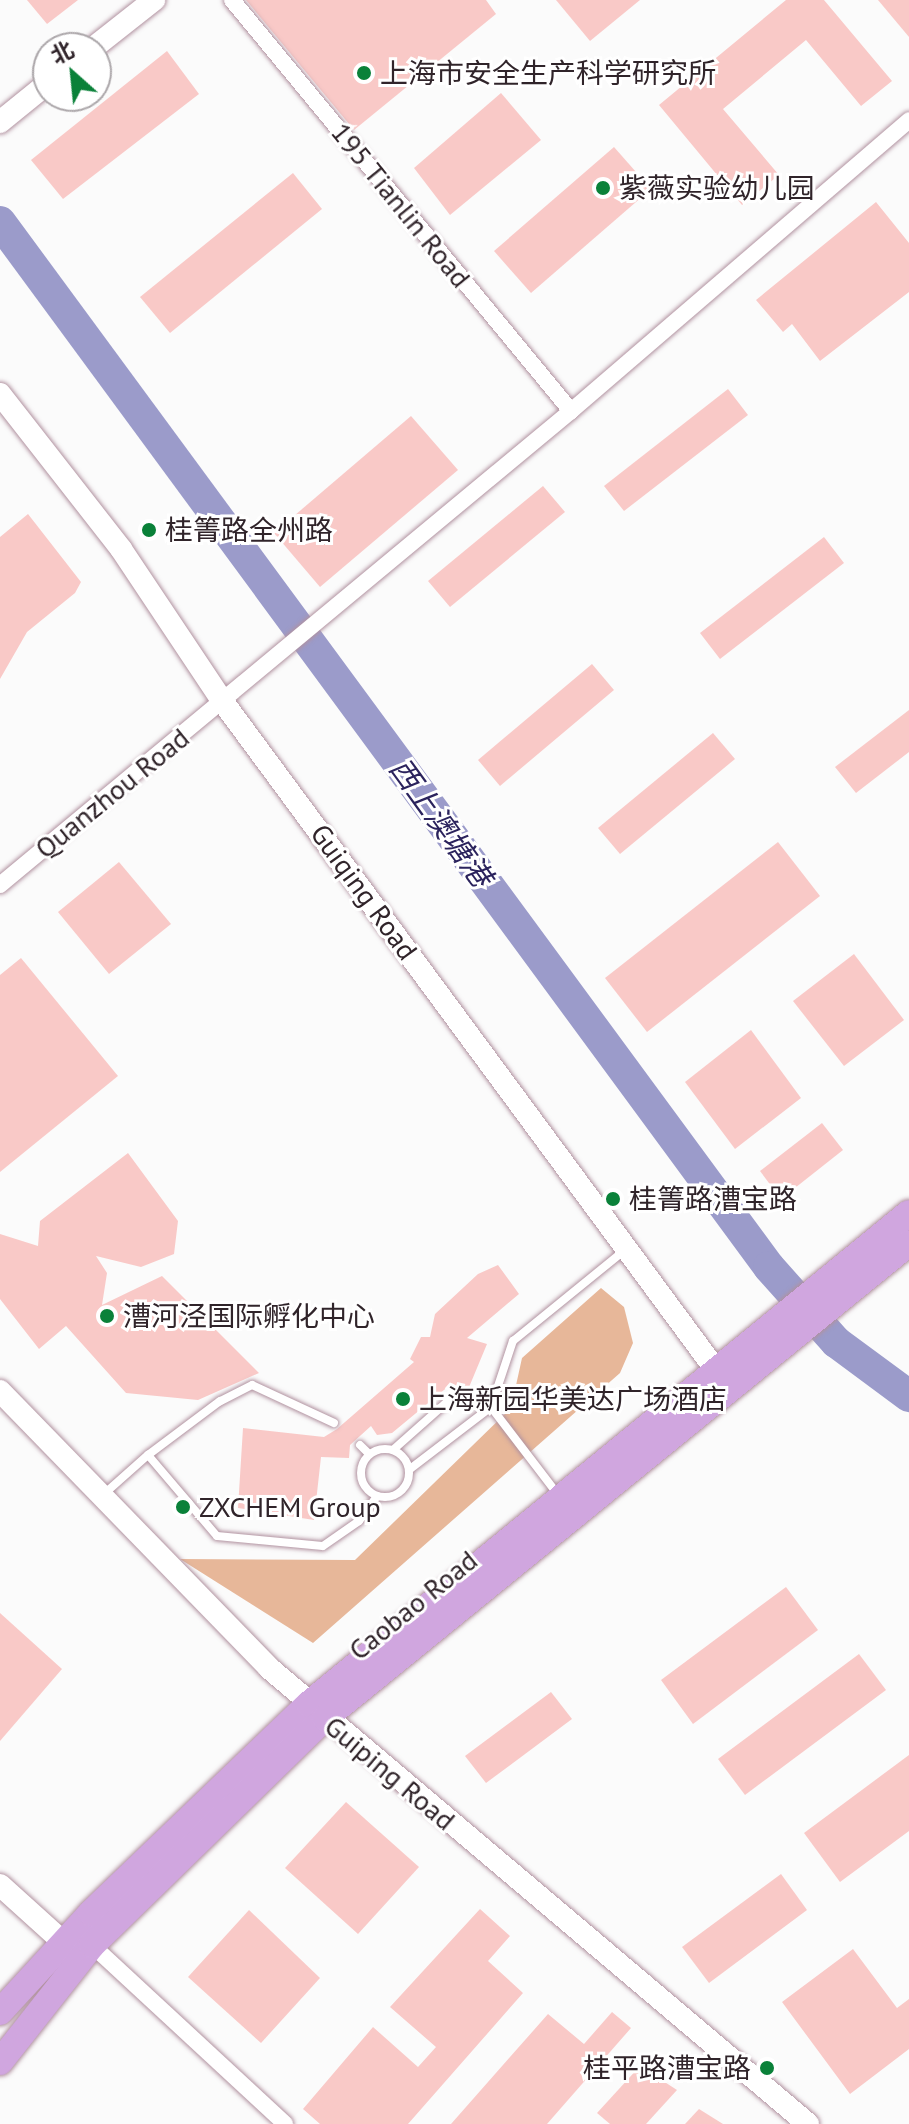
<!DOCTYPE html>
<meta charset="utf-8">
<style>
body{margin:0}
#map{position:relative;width:909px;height:2124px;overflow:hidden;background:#fbfbfb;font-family:"PT Sans","Noto Sans SC",sans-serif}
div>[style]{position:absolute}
.forest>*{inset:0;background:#e7b799}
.river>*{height:32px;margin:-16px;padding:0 16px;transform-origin:16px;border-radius:16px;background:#9b9bca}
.building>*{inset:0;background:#f9c9c7}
.roads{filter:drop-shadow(0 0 2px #b192a0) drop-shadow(0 0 2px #b192a0)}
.lane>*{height:8px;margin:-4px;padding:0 4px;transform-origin:4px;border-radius:4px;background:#fff}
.lane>.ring{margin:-4px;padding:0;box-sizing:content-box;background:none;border:8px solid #fff;border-radius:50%}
.street>*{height:16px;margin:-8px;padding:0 8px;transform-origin:8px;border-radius:8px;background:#fff}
.secondary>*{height:22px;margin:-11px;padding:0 11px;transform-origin:11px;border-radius:11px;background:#fff}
.primary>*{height:26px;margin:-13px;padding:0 13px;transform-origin:13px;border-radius:13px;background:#d0a6df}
.dots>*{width:22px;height:22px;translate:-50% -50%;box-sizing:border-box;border:4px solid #fff;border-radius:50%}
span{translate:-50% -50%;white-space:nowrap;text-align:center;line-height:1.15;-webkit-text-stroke:6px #fff;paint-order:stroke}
.poi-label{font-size:28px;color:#30242a}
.left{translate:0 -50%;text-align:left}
.right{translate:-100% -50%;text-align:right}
.street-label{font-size:28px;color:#30242a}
.water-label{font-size:30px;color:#2b235d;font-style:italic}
.north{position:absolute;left:32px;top:32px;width:80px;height:80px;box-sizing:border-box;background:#fff;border:2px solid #aca7aa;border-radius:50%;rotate:333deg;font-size:22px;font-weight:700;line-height:32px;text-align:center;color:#30242a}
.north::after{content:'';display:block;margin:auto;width:28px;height:36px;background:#0a8139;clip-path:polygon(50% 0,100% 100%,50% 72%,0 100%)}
</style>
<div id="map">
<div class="forest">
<i style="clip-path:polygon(601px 1288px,624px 1307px,633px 1343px,620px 1373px,313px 1643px,180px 1559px,355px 1560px,511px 1408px,522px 1358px)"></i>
</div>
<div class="river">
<i style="left:0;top:222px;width:1297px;rotate:53.65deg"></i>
<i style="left:769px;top:1267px;width:101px;rotate:48.2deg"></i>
<i style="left:836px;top:1342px;width:91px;rotate:36.5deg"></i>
</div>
<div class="building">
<i style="clip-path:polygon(27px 0,78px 0,47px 24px)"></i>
<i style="clip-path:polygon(246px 0,486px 0,496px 14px,354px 130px)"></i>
<i style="clip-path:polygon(556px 0,640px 0,590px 41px)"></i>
<i style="clip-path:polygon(786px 0,824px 0,892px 81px,861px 106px,806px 40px,723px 109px,779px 175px,742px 205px,659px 105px)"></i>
<i style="clip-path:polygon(878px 0,909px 0,909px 37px)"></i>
<i style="clip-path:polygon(167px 51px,199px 94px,63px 199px,31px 160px)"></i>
<i style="clip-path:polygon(501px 93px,541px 140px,450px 215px,414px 168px)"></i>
<i style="clip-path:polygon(614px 147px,651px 189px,531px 293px,494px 251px)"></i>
<i style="clip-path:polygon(293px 173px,322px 209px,170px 333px,140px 297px)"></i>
<i style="clip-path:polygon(876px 202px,909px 243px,909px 292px,820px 361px,792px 324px,783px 332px,756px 300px)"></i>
<i style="clip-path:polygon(728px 389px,748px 415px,624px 511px,604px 486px)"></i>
<i style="clip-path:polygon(411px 416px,458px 470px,320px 587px,274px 533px)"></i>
<i style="clip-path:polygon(543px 486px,565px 512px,450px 607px,428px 581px)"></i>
<i style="clip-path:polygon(28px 514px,81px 582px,75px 593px,27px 632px,0 679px,0 537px)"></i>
<i style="clip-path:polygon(824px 537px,844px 563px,720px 659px,700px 633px)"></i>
<i style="clip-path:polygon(592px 664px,614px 690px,500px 786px,478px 760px)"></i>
<i style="clip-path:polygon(909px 710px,909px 752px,856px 793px,835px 767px)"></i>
<i style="clip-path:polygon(713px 733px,735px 759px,620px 854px,598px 828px)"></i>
<i style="clip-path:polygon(778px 842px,820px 896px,647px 1032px,605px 978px)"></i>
<i style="clip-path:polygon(119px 862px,171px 924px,109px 974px,58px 912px)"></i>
<i style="clip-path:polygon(854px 954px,904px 1020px,844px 1066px,793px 1001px)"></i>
<i style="clip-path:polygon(21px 958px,118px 1076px,0 1172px,0 975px)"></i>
<i style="clip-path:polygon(751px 1030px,801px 1098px,735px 1149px,685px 1082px)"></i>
<i style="clip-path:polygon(822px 1123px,843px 1150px,781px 1199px,760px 1171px)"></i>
<i style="clip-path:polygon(128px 1153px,178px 1221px,174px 1254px,141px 1267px,96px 1256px,107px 1273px,102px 1305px,162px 1276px,259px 1373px,198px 1400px,126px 1393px,66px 1326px,39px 1349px,0 1299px,0 1234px,38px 1246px,40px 1221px)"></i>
<i style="clip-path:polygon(498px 1265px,519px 1294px,467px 1338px,487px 1344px,467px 1392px,450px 1385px,392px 1433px,377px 1435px,371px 1426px,350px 1445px,349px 1458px,321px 1457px,314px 1520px,238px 1508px,243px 1428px,324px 1437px,337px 1429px,414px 1362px,410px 1359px,421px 1337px,430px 1337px,435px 1314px,478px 1274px)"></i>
<i style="clip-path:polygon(786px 1587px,818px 1630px,693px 1724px,661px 1680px)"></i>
<i style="clip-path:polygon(0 1613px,62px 1669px,0 1741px)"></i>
<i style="clip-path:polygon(859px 1654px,886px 1690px,745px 1795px,718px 1759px)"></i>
<i style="clip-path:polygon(551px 1692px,572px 1719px,486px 1783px,465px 1756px)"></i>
<i style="clip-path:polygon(909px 1755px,909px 1831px,840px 1882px,804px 1833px)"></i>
<i style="clip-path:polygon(346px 1802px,419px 1867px,358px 1934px,285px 1868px)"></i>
<i style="clip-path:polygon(781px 1874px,807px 1910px,709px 1983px,682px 1947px)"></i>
<i style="clip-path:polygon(480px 1909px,510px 1936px,488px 1961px,523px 1993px,408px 2124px,320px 2124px,303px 2109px,373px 2027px,418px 2067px,436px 2047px,390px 2007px)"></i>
<i style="clip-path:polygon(249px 1910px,320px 1978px,261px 2043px,188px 1977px)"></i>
<i style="clip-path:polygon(853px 1949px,897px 2008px,909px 1999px,909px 2049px,850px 2094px,782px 2002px)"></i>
<i style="clip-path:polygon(612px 2012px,631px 2028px,547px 2124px,451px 2124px,548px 2014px,584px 2044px)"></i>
<i style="clip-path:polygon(640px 2066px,677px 2090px,646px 2124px,610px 2124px,597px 2113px)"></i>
<i style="clip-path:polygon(699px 2109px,723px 2124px,685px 2124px)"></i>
</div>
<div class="roads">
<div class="lane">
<i style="left:334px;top:1423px;width:90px;rotate:-155.1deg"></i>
<i style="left:252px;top:1385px;width:36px;rotate:153deg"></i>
<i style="left:220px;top:1401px;width:90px;rotate:143.1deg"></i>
<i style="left:148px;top:1455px;width:106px;rotate:49.6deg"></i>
<i style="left:217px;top:1536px;width:106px;rotate:5.4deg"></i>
<i style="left:323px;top:1546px;width:44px;rotate:-34.8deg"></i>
<i style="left:359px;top:1521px;width:31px;rotate:-54deg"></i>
<i style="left:360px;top:1445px;width:13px;rotate:45deg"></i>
<i class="ring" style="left:361px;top:1449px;width:40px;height:40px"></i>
<i style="left:394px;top:1449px;width:72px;rotate:-41.6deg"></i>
<i style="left:448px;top:1401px;width:14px;rotate:-12deg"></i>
<i style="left:462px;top:1398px;width:30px;rotate:17deg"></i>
<i style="left:410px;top:1469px;width:102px;rotate:-37.4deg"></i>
<i style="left:104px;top:1494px;width:59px;rotate:-41.6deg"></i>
<i style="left:559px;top:1496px;width:112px;rotate:-127.4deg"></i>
<i style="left:491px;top:1407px;width:70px;rotate:-71.6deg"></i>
<i style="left:513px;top:1341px;width:144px;rotate:-39.1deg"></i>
</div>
<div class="street">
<i style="left:232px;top:0;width:533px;rotate:50.48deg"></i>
<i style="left:0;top:885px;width:742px;rotate:-39.7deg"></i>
<i style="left:571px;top:411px;width:446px;rotate:-40.7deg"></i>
<i style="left:92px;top:1945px;width:263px;rotate:42.8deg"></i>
</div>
<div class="secondary">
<i style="left:93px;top:48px;width:78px;rotate:-38.2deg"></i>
<i style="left:0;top:122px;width:62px;rotate:-39.1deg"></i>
<i style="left:0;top:394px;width:197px;rotate:52deg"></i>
<i style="left:121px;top:549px;width:184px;rotate:56.3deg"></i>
<i style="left:223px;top:702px;width:849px;rotate:53.58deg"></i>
<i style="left:0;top:1391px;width:386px;rotate:45.8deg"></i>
<i style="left:269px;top:1668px;width:706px;rotate:40.23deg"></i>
<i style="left:0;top:1885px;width:85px;rotate:42.1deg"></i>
</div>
<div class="primary">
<i style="left:0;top:2012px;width:134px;rotate:-47.4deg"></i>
<i style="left:91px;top:1913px;width:302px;rotate:-43.8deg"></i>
<i style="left:309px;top:1704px;width:775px;rotate:-39.29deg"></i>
<i style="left:0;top:2062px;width:149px;rotate:-51.8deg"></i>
<i style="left:92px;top:1945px;width:325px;rotate:-44.3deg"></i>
<i style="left:325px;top:1718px;width:753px;rotate:-39.12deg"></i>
</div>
</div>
<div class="dots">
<i style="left:364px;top:73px;background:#0a8139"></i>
<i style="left:603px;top:188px;background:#0a8139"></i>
<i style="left:149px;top:530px;background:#0a8139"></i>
<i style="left:613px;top:1199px;background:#0a8139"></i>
<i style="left:107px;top:1316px;background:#0a8139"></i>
<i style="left:403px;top:1399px;background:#0a8139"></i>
<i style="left:183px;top:1507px;background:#0a8139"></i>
<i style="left:767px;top:2068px;background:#0a8139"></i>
</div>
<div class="poi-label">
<span class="left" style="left:380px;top:73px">上海市安全生产科学研究所</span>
<span class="left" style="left:619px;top:188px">紫薇实验幼儿园</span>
<span class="left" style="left:165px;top:530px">桂箐路全州路</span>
<span class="left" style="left:629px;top:1199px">桂箐路漕宝路</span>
<span class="left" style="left:123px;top:1316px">漕河泾国际孵化中心</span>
<span class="left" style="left:419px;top:1399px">上海新园华美达广场酒店</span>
<span class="left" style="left:199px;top:1507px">ZXCHEM Group</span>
<span class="right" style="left:751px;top:2068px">桂平路漕宝路</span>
</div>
<div class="street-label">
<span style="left:401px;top:205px;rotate:51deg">195 Tianlin Road</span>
<span style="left:112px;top:793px;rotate:-39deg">Quanzhou Road</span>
<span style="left:364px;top:892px;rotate:54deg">Guiqing Road</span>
<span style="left:413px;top:1605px;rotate:-39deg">Caobao Road</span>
<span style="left:390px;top:1773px;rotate:40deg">Guiping Road</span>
</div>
<div class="water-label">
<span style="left:441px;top:822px;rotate:54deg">西上澳塘港</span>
</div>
<div class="north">北</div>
</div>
